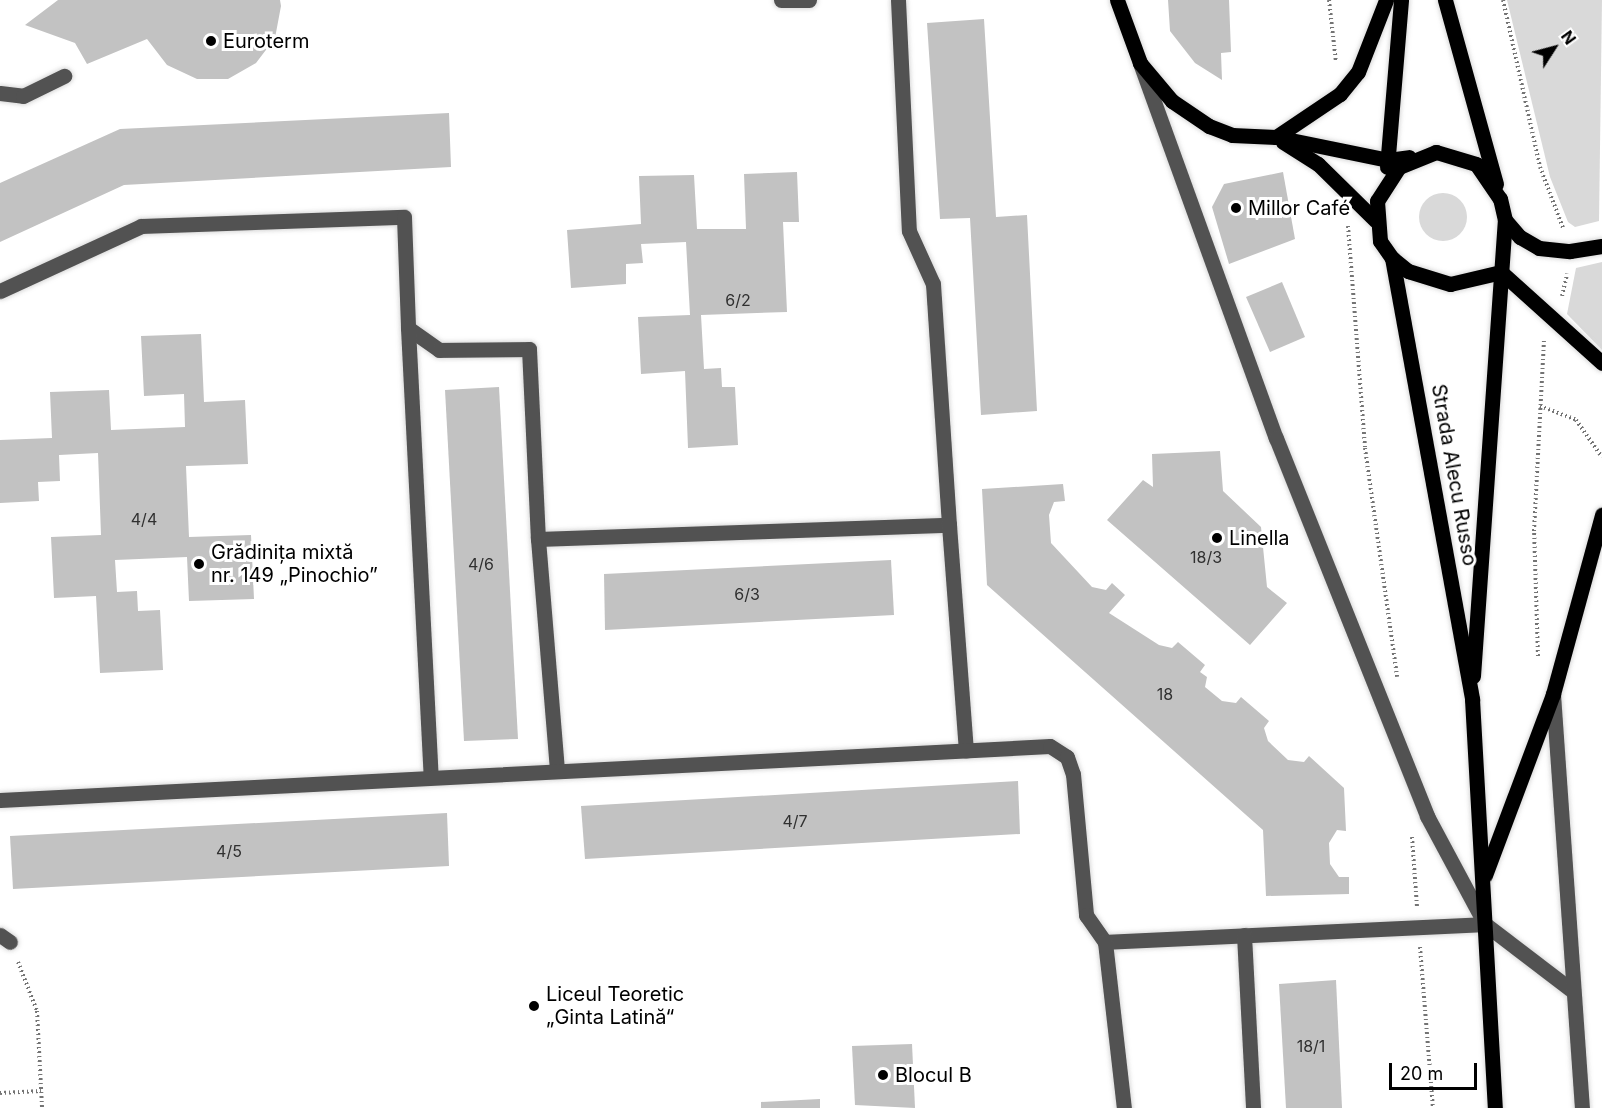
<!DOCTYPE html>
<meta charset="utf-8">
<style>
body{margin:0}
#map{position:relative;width:1602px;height:1108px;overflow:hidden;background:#fff;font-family:Inter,sans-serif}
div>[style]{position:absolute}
.green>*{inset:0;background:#d9d9d9}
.round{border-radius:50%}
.building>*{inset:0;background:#c2c2c2}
.path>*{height:4px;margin-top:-2px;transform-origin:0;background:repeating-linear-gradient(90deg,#747474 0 1.5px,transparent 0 4.5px)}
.roads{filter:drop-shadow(0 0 2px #dbdbdb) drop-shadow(0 0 2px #dbdbdb)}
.minor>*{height:15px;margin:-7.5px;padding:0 7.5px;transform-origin:7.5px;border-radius:7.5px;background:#525252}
.major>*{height:15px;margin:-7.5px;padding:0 7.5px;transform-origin:7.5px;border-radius:7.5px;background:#000}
.dots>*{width:16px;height:16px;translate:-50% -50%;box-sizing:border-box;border:3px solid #fff;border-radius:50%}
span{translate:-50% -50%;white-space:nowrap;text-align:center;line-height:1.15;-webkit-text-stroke:6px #fff;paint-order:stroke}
.number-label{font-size:16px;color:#303030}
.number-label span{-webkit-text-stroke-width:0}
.poi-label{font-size:20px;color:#000}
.left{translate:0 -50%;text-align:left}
.street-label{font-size:20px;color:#000}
.north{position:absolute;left:1524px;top:18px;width:60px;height:60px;-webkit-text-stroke:4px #fff;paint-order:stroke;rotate:54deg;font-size:16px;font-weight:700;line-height:24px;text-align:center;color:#000}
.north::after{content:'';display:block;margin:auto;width:21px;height:27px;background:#000;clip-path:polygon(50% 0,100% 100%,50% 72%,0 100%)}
.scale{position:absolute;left:1389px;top:1063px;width:88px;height:27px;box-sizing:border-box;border:3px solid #000;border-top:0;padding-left:8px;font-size:18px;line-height:21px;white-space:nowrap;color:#000;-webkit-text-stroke:4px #fff;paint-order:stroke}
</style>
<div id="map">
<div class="green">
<i style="clip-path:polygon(1507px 0,1602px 0,1599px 221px,1575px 227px,1568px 222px,1550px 177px)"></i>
<i class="round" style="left:1419px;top:193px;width:48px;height:48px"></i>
<i style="clip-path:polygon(1602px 262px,1602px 350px,1567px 314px,1576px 268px)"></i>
</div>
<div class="building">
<i style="clip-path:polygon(58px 0,280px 0,281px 6px,275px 38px,256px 63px,228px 79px,197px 79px,167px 65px,147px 39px,87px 64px,75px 43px,25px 25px)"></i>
<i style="clip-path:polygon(1168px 0,1229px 0,1231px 52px,1221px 53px,1222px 80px,1195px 63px,1170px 31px)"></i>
<i style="clip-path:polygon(984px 19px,996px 217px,1027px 215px,1037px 411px,981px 415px,970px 218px,940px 219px,927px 23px)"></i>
<i style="clip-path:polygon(449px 113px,451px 167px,124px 185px,0 242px,0 183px,120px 129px)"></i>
<i style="clip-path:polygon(797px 172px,799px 222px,783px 222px,787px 312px,701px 315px,704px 369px,721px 368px,722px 387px,735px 387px,738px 445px,688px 448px,685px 371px,641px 374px,638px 317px,690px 315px,686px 242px,641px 244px,643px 263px,626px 264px,626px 284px,571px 288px,567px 230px,641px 224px,639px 176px,694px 175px,697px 229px,746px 229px,744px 174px)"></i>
<i style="clip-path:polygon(1283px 172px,1295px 239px,1229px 264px,1212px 207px,1224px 184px)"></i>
<i style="clip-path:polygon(1282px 282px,1305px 337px,1270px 352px,1246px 297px)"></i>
<i style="clip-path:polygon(201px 334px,204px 402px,245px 400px,248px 464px,186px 466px,189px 537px,251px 535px,254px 599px,189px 601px,187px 557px,115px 560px,117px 592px,137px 591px,138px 611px,160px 610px,163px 670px,100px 673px,96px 596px,54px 598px,51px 537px,101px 535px,98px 453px,59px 455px,60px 481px,38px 482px,39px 501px,0 503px,0 440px,52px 438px,50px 392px,109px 390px,111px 430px,185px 427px,184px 394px,144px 396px,141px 336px)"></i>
<i style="clip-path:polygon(499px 387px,518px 739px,464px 741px,445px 390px)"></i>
<i style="clip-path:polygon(1220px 451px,1223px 491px,1261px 527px,1267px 587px,1287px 603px,1250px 645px,1107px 520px,1143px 480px,1153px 487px,1152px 454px)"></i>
<i style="clip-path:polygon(1063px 484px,1065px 501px,1054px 502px,1049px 515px,1051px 543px,1092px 587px,1106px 590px,1112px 583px,1125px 595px,1109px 613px,1159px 645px,1172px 648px,1178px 642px,1205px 665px,1200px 672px,1207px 677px,1205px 687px,1222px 701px,1236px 703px,1241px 697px,1269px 721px,1264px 728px,1268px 741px,1288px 760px,1304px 762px,1309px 756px,1344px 788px,1346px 831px,1337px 830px,1329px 843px,1330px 864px,1339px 877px,1349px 877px,1349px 894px,1266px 896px,1263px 830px,987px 585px,982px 489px)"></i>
<i style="clip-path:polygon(891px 560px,894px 615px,605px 630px,604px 574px)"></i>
<i style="clip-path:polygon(1018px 781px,1020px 834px,585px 859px,581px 806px)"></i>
<i style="clip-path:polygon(447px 813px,449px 866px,13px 889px,10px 836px)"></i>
<i style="clip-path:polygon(1336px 980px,1342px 1108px,1286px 1108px,1279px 984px)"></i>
<i style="clip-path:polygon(912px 1044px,915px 1108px,855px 1105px,852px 1046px)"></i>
<i style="clip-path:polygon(820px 1099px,820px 1108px,761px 1108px,761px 1102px)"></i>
</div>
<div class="path">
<i style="left:1329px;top:0;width:62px;rotate:83.6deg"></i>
<i style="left:1503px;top:0;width:171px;rotate:77.5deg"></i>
<i style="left:1540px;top:167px;width:65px;rotate:69.3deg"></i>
<i style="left:1348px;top:226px;width:223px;rotate:85.6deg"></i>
<i style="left:1365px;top:448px;width:231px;rotate:82deg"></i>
<i style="left:1562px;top:296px;width:23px;rotate:-77deg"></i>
<i style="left:1540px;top:406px;width:39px;rotate:21deg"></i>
<i style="left:1576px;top:420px;width:45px;rotate:54.9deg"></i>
<i style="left:1538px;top:656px;width:125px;rotate:-91.8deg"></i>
<i style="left:1534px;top:531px;width:191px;rotate:-87deg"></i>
<i style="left:1412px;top:837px;width:70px;rotate:85.9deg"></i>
<i style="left:1420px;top:947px;width:162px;rotate:85.4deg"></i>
<i style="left:18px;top:962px;width:53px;rotate:68.8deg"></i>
<i style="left:37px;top:1011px;width:97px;rotate:87deg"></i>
<i style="left:0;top:1093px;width:41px;rotate:-2.8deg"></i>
</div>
<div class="roads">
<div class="minor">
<i style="left:781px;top:0;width:28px"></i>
<i style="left:898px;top:0;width:231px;rotate:87.3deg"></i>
<i style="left:909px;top:231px;width:58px;rotate:65.6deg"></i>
<i style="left:933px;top:284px;width:242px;rotate:86.2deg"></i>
<i style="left:1140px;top:63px;width:399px;rotate:70.1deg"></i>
<i style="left:1276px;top:438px;width:407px;rotate:68.2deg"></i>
<i style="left:1427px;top:816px;width:123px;rotate:61.8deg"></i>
<i style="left:1485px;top:924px;width:107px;rotate:37.4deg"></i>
<i style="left:0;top:93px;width:23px;rotate:7deg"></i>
<i style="left:23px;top:96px;width:46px;rotate:-26deg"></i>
<i style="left:0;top:291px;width:155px;rotate:-24.7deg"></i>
<i style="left:141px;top:226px;width:263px;rotate:-2deg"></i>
<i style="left:404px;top:217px;width:111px;rotate:87.9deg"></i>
<i style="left:408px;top:328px;width:38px;rotate:35deg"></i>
<i style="left:439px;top:350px;width:90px;rotate:-0.6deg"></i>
<i style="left:529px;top:349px;width:190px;rotate:87.3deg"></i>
<i style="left:538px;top:539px;width:411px;rotate:-2deg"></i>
<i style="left:949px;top:525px;width:226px;rotate:85.7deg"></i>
<i style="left:408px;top:328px;width:448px;rotate:87.1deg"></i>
<i style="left:538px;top:539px;width:231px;rotate:85.3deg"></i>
<i style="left:1553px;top:694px;width:415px;rotate:86deg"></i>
<i style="left:0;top:800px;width:1051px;rotate:-2.94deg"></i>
<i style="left:1050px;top:746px;width:20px;rotate:33deg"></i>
<i style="left:1067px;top:757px;width:18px;rotate:71deg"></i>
<i style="left:1073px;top:774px;width:142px;rotate:84.7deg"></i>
<i style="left:1086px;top:915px;width:33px;rotate:55deg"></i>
<i style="left:1105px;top:942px;width:380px;rotate:-2.7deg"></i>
<i style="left:0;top:935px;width:12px;rotate:35deg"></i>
<i style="left:1244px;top:935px;width:173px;rotate:87deg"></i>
<i style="left:1105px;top:942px;width:167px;rotate:83.5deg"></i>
</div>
<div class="major">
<i style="left:1117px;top:0;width:67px;rotate:69.9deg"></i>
<i style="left:1140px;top:63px;width:50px;rotate:49.9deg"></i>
<i style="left:1172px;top:101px;width:45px;rotate:34deg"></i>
<i style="left:1209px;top:126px;width:25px;rotate:21deg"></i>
<i style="left:1232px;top:135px;width:44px;rotate:2.6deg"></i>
<i style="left:1276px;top:137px;width:114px;rotate:11.6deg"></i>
<i style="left:1388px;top:160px;width:21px;rotate:-8deg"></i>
<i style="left:1445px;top:0;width:191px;rotate:74.5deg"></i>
<i style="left:1276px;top:137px;width:77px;rotate:-33.9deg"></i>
<i style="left:1340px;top:94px;width:28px;rotate:-51deg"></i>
<i style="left:1358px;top:72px;width:77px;rotate:-68.7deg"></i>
<i style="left:1283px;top:142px;width:41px;rotate:32.2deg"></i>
<i style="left:1318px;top:164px;width:81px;rotate:44.5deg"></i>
<i style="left:1387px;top:167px;width:168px;rotate:-85.2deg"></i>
<i style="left:1505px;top:220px;width:23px;rotate:49deg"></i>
<i style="left:1520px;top:237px;width:22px;rotate:30deg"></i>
<i style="left:1539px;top:248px;width:31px;rotate:6deg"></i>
<i style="left:1570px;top:251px;width:32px;rotate:-9deg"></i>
<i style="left:1392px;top:258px;width:448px;rotate:79.7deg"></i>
<i style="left:1472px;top:699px;width:410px;rotate:86.8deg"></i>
<i style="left:1501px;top:272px;width:136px;rotate:42deg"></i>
<i style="left:1473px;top:676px;width:457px;rotate:-86deg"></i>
<i style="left:1505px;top:220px;width:22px;rotate:-103deg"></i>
<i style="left:1500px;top:199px;width:42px;rotate:-124.4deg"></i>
<i style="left:1476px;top:164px;width:42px;rotate:-163.3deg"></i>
<i style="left:1436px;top:152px;width:40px;rotate:158deg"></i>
<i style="left:1399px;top:167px;width:40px;rotate:122.9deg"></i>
<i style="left:1377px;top:201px;width:40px;rotate:85.7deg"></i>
<i style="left:1380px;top:241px;width:21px;rotate:55deg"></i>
<i style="left:1392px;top:258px;width:21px;rotate:39deg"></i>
<i style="left:1408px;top:271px;width:44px;rotate:17.2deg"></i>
<i style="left:1450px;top:284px;width:52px;rotate:-13.2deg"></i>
<i style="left:1485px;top:875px;width:193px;rotate:-69.4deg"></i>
<i style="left:1553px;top:694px;width:186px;rotate:-74.7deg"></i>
</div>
</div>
<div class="dots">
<i style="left:211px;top:41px;background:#000"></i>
<i style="left:1236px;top:208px;background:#000"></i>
<i style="left:1217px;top:538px;background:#000"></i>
<i style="left:199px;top:564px;background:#000"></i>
<i style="left:534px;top:1006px;background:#000"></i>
<i style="left:883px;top:1075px;background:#000"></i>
</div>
<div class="number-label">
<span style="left:738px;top:300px">6/2</span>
<span style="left:144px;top:519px">4/4</span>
<span style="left:1206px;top:557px">18/3</span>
<span style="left:481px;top:564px">4/6</span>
<span style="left:747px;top:594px">6/3</span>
<span style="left:1165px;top:694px">18</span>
<span style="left:795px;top:821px">4/7</span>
<span style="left:229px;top:851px">4/5</span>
<span style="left:1311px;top:1046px">18/1</span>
</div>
<div class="poi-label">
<span class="left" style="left:223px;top:41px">Euroterm</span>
<span class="left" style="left:1248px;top:208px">Millor Café</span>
<span class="left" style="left:1229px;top:538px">Linella</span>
<span class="left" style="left:211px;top:564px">Grădinița mixtă<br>nr. 149 „Pinochio”</span>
<span class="left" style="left:546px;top:1006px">Liceul Teoretic<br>„Ginta Latină“</span>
<span class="left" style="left:895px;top:1075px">Blocul B</span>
</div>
<div class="street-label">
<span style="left:1454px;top:475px;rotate:80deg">Strada Alecu Russo</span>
</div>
<div class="north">N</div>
<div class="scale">20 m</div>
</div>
